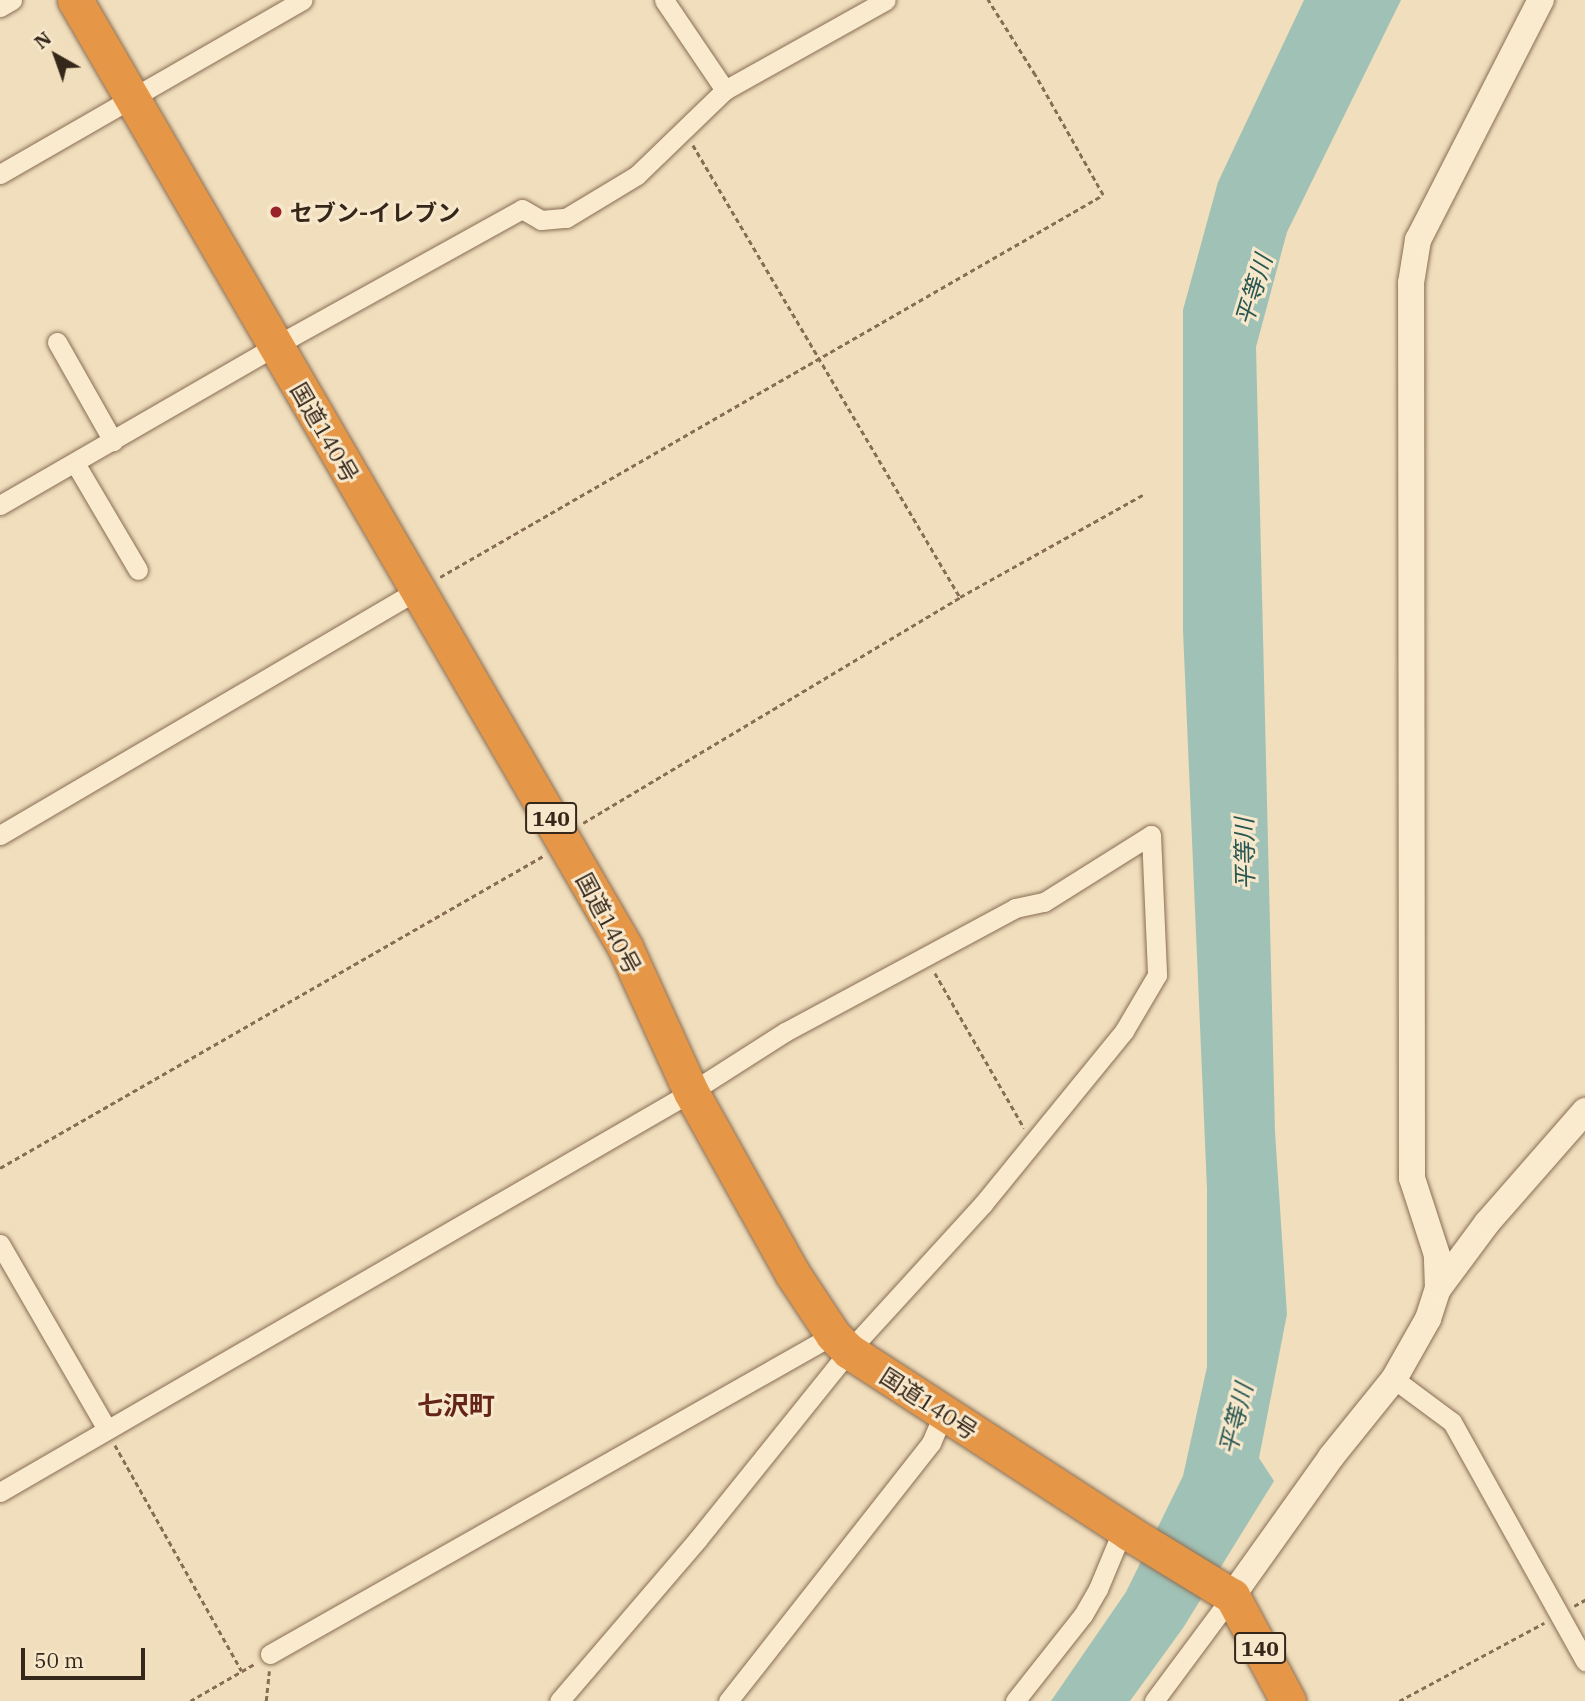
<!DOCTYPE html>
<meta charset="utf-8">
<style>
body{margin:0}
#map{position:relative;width:1585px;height:1701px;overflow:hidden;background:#f0debc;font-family:"IBM Plex Serif","Noto Sans JP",serif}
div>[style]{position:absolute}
.water>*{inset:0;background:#a0c1b5}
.path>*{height:2.5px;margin-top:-1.25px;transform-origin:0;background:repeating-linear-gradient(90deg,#886d55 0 5px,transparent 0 8.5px)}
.roads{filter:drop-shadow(0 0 2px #886d55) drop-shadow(0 0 2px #886d55)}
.street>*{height:19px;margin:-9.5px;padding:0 9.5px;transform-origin:9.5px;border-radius:9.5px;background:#faebcf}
.secondary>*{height:26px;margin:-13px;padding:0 13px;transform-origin:13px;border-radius:13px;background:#faebcf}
.highway>*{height:35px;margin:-17.5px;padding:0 17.5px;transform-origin:17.5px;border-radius:17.5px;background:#e59747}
.dots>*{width:19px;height:19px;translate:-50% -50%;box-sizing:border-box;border:4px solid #f7e8cc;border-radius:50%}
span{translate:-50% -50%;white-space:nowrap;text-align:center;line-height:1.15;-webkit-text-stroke:6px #f7e8cc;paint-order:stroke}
.shield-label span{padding:2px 5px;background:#f7e8cc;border:2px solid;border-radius:5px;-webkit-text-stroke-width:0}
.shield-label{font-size:21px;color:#36271b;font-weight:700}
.poi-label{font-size:23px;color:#36271b;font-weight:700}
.left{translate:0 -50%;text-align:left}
.street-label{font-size:23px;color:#36271b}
.water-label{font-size:24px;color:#295752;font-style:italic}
.quarter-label{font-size:26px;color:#652418;font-weight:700}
.north{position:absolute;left:21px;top:21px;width:70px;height:70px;-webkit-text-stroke:5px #f7e8cc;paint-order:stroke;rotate:320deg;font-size:19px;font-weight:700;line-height:28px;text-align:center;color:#36271b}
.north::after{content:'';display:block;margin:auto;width:24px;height:32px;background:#36271b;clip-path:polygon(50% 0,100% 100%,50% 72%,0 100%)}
.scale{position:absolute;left:21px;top:1648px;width:124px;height:32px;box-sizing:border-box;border:4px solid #36271b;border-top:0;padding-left:9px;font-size:21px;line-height:24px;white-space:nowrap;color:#36271b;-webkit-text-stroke:5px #f7e8cc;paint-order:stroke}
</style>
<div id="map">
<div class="water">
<i style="clip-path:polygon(1304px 0,1401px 0,1287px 232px,1256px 347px,1275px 1132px,1287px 1314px,1259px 1458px,1274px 1481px,1183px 1628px,1130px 1701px,1051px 1701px,1126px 1592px,1183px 1476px,1207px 1367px,1207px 1189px,1183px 630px,1183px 310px,1218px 182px)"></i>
</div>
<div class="path">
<i style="left:693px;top:145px;width:525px;rotate:59.43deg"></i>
<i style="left:440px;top:577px;width:765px;rotate:-29.95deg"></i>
<i style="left:1103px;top:195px;width:138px;rotate:-119.5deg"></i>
<i style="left:1035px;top:75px;width:89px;rotate:-122.1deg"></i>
<i style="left:583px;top:823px;width:440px;rotate:-30.9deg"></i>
<i style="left:960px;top:597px;width:211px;rotate:-29.2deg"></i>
<i style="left:935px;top:973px;width:179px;rotate:60.1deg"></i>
<i style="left:0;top:1168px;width:626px;rotate:-29.88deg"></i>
<i style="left:115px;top:1445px;width:259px;rotate:60.7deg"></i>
<i style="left:1574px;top:1606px;width:13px;rotate:-29deg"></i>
<i style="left:190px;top:1701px;width:76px;rotate:-29.9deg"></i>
<i style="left:266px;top:1701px;width:30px;rotate:-84deg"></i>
<i style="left:1399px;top:1701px;width:165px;rotate:-28.3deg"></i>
</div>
<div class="roads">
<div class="street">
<i style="left:664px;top:0;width:109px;rotate:55.9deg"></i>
<i style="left:0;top:7px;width:14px;rotate:-30deg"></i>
<i style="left:0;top:174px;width:349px;rotate:-29.9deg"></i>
<i style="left:57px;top:342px;width:114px;rotate:60.5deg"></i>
<i style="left:75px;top:463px;width:124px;rotate:59.5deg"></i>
<i style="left:0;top:505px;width:318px;rotate:-30deg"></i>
<i style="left:275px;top:346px;width:282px;rotate:-29deg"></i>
<i style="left:522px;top:209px;width:22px;rotate:30deg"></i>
<i style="left:541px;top:220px;width:25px;rotate:-5deg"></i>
<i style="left:566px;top:218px;width:83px;rotate:-31.2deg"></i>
<i style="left:637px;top:175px;width:122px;rotate:-44deg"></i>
<i style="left:725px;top:90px;width:184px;rotate:-29.2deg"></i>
<i style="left:0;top:835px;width:482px;rotate:-30.4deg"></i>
<i style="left:0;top:1244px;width:214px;rotate:60deg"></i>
<i style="left:1394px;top:1379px;width:72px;rotate:36.6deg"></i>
<i style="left:1452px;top:1422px;width:274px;rotate:60.9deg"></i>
<i style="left:0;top:1492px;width:798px;rotate:-30.07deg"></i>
<i style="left:691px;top:1092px;width:112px;rotate:-32.6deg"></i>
<i style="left:785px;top:1032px;width:261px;rotate:-28.3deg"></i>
<i style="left:1015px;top:908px;width:30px;rotate:-12deg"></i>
<i style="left:1044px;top:902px;width:126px;rotate:-32.1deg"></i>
<i style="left:1151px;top:835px;width:140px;rotate:87.5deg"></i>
<i style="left:1157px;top:975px;width:65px;rotate:120.5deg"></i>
<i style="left:1124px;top:1031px;width:223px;rotate:129.2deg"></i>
<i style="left:983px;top:1204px;width:199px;rotate:132.4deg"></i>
<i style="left:849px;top:1351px;width:241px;rotate:128.8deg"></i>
<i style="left:698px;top:1539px;width:213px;rotate:130.6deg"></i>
<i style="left:270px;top:1654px;width:647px;rotate:-29.54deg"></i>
<i style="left:728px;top:1701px;width:328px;rotate:-51.8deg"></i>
<i style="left:931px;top:1443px;width:34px;rotate:-67deg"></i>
<i style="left:1015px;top:1701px;width:110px;rotate:-51.7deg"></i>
<i style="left:1083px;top:1615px;width:30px;rotate:-60deg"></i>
<i style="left:1098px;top:1589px;width:65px;rotate:-67.4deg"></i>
<i style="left:1154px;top:1701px;width:131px;rotate:-53.4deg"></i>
</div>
<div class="secondary">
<i style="left:1438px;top:1289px;width:34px;rotate:-92deg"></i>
<i style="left:1437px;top:1255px;width:81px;rotate:-108deg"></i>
<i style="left:1412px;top:1178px;width:895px;rotate:-90.06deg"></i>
<i style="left:1411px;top:283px;width:44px;rotate:-80.8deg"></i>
<i style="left:1418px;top:240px;width:270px;rotate:-62.9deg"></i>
<i style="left:1232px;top:1596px;width:171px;rotate:-54.5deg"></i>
<i style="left:1331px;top:1457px;width:100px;rotate:-51.1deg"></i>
<i style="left:1394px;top:1379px;width:69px;rotate:-60.5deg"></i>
<i style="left:1428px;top:1319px;width:32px;rotate:-72deg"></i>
<i style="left:1438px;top:1289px;width:82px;rotate:-53.4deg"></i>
<i style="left:1487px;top:1223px;width:149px;rotate:-48.8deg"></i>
</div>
<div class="highway">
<i style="left:75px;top:0;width:1095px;rotate:59.85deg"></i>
<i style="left:625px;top:947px;width:159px;rotate:65.5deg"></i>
<i style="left:691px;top:1092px;width:207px;rotate:60.8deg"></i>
<i style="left:792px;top:1273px;width:74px;rotate:56.5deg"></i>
<i style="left:833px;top:1335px;width:23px;rotate:45deg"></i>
<i style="left:849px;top:1351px;width:334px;rotate:33deg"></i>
<i style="left:1129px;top:1533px;width:121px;rotate:31.5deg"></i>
<i style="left:1232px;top:1596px;width:119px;rotate:61.9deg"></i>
</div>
</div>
<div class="dots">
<i style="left:276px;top:212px;background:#9a2229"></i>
</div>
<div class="shield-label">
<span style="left:551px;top:818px">140</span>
<span style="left:1260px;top:1648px">140</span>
</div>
<div class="poi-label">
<span class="left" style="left:290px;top:212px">セブン-イレブン</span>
</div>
<div class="street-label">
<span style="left:325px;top:432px;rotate:60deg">国道140号</span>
<span style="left:609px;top:923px;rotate:62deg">国道140号</span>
<span style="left:929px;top:1403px;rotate:33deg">国道140号</span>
</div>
<div class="water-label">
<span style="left:1254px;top:290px;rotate:-73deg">平等川</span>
<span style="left:1245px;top:854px;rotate:-91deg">平等川</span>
<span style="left:1236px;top:1419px;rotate:-76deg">平等川</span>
</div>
<div class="quarter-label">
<span style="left:456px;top:1406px">七沢町</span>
</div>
<div class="north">N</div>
<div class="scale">50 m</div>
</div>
